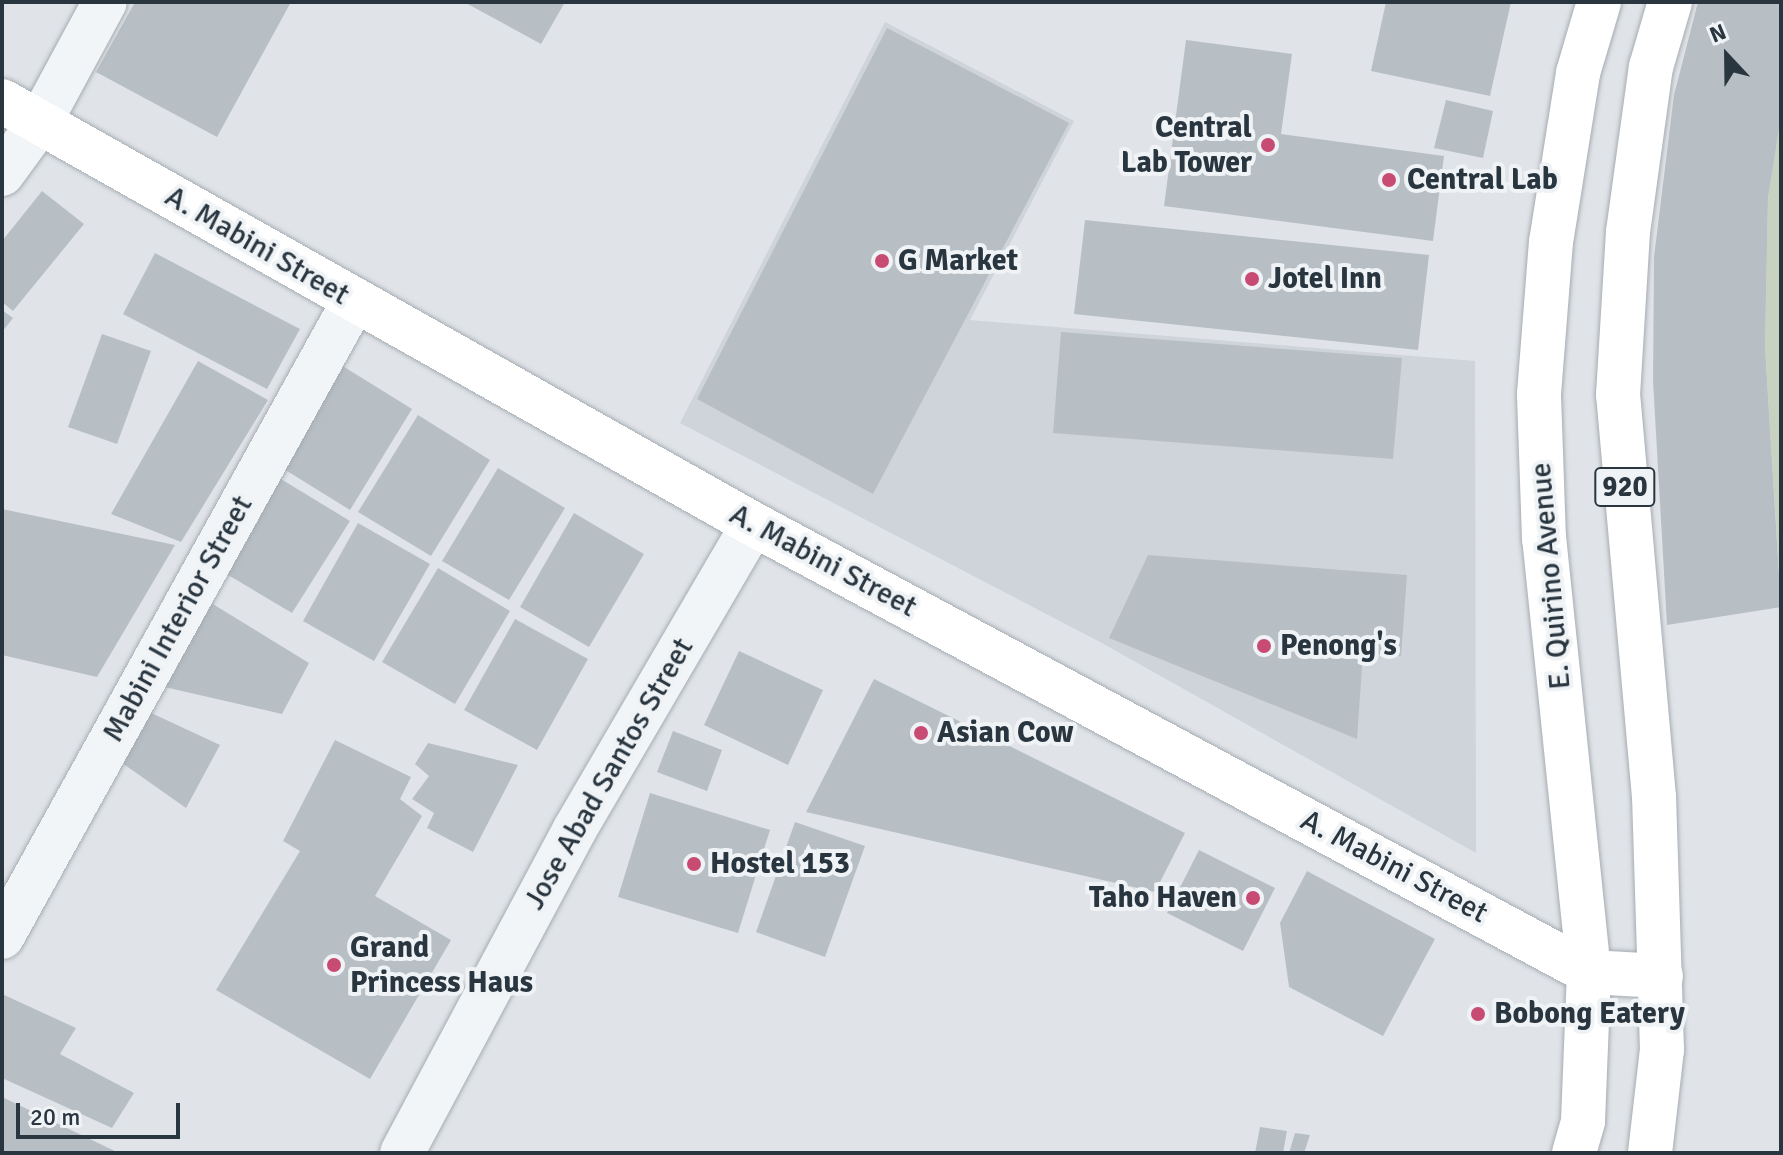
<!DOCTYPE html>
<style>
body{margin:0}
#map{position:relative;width:1783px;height:1155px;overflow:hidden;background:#e0e4e8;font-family:Signika,sans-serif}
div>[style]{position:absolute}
.built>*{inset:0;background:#ced4da}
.green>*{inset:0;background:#c8d2c1}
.building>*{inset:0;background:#b7bfc5}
.roads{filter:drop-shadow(0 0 2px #a5acb2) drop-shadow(0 0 2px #a5acb2)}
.street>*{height:44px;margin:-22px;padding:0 22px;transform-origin:22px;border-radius:22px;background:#f2f5f7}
.primary>*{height:44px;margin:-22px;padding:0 22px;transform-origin:22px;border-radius:22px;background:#fff}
.dots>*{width:22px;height:22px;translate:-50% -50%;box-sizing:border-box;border:4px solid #eff3f6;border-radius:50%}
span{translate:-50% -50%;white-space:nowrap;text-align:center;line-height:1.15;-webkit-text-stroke:8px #eff3f6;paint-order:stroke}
.shield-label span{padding:2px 6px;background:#eff3f6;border:2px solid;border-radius:6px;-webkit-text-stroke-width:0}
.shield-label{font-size:28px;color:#29353f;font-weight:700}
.poi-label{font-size:30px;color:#29353f;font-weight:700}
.right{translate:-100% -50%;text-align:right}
.left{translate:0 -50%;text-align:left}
.street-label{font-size:30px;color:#29353f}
.frame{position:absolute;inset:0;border:4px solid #29353f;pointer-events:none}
.north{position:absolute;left:1687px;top:16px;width:80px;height:80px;-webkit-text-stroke:6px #eff3f6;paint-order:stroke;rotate:338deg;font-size:22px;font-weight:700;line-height:32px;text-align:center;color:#29353f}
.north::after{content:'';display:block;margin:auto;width:28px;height:36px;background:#29353f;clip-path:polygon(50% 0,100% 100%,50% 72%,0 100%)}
.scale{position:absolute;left:16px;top:1103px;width:164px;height:36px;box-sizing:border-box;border:4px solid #29353f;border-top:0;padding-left:10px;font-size:24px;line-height:28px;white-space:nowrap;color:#29353f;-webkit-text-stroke:6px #eff3f6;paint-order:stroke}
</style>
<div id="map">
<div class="built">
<i style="clip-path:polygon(885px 22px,1074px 121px,970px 320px,1475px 361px,1476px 853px,1100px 642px,680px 423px)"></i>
</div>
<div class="green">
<i style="clip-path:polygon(1781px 117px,1781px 603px,1765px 347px,1768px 198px)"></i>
</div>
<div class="building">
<i style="clip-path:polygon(135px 2px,291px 2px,217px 137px,96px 72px)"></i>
<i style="clip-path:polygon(464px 2px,565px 2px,541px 44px)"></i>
<i style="clip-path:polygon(1386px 2px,1511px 2px,1490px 96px,1371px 71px)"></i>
<i style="clip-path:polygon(1698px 2px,1781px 2px,1781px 117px,1768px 198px,1765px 347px,1781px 607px,1667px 625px,1653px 381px,1654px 257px,1674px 95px)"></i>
<i style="clip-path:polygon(887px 28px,1069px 123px,873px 494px,697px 399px)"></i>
<i style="clip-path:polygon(1186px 40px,1292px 54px,1281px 134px,1444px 156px,1433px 241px,1164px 206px)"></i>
<i style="clip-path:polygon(1446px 100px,1493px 111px,1483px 158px,1434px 148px)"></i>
<i style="clip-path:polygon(42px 191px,84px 224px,13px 311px,2px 302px,2px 241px)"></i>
<i style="clip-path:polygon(1085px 220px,1429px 255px,1418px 350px,1074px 314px)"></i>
<i style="clip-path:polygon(155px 253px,300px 329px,267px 389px,123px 314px)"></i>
<i style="clip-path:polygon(2px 310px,13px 318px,2px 332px)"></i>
<i style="clip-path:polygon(1061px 332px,1402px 358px,1393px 459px,1053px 433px)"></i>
<i style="clip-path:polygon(102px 334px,151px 351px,117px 444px,68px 427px)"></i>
<i style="clip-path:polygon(198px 361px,268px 400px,181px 542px,111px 514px)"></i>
<i style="clip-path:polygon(341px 365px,412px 409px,350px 510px,279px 466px)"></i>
<i style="clip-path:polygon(418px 415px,490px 460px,431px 556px,358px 512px)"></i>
<i style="clip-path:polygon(498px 468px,565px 508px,509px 600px,442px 561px)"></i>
<i style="clip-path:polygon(276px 476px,350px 521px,292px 613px,218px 569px)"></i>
<i style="clip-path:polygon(2px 509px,175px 545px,97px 677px,2px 655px)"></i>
<i style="clip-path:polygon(574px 513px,644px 554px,589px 647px,520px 607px)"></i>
<i style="clip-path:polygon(358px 523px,430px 564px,374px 661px,303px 621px)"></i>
<i style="clip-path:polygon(1148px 555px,1407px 575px,1401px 656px,1363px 653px,1357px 739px,1109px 638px)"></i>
<i style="clip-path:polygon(438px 568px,510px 611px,455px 704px,382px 662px)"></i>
<i style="clip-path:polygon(208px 601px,309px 663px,282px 714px,160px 686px)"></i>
<i style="clip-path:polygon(515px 619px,588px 659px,537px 750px,464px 710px)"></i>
<i style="clip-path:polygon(739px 651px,823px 690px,788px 765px,704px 725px)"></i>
<i style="clip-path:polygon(874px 679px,1185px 833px,1155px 892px,806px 812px)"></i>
<i style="clip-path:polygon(147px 711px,220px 745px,186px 808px,115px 758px)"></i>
<i style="clip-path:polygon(673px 731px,722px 750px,707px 791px,657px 772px)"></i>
<i style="clip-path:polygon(335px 740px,411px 777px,400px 799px,422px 816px,375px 896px,451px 940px,370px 1079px,216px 990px,300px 851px,283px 841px)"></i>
<i style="clip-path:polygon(428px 743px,518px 765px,473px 852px,427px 828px,434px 813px,412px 799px,429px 776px,415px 764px)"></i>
<i style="clip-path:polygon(650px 793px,770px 830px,738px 933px,618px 897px)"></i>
<i style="clip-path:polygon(795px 822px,865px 846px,825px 957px,756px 932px)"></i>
<i style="clip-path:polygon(1199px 850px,1275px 888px,1243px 951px,1167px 913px)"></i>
<i style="clip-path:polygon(1307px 871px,1435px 939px,1383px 1036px,1289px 987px,1280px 923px)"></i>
<i style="clip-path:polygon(2px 994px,76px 1028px,60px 1054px,134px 1093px,112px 1128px,2px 1078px)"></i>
<i style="clip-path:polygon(2px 1097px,119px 1153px,2px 1153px)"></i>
<i style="clip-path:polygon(1260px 1127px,1287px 1131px,1283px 1153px,1255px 1153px)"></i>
<i style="clip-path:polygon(1295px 1133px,1310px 1135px,1304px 1153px,1289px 1153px)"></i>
</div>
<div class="roads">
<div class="street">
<i style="left:2px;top:174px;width:64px;rotate:-53.8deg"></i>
<i style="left:40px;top:122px;width:136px;rotate:-61.6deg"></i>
<i style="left:2px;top:937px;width:727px;rotate:-61.04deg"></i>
<i style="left:402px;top:1153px;width:367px;rotate:-61.9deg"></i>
<i style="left:575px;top:829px;width:353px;rotate:-59.7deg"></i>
</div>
<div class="primary">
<i style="left:2px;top:101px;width:862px;rotate:29.39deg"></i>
<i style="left:753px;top:524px;width:948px;rotate:28.19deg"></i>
<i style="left:1589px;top:972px;width:72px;rotate:3.2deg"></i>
<i style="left:1574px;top:1153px;width:33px;rotate:-74deg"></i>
<i style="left:1583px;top:1121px;width:149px;rotate:-87.7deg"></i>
<i style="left:1589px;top:972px;width:435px;rotate:-95.9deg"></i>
<i style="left:1544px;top:539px;width:145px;rotate:-92deg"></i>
<i style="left:1539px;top:394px;width:152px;rotate:-85.5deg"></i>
<i style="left:1551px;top:242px;width:171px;rotate:-80.9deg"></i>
<i style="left:1578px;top:73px;width:74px;rotate:-73.5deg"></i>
<i style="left:1650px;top:1153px;width:104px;rotate:-83.4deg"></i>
<i style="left:1662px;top:1050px;width:253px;rotate:-91.8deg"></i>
<i style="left:1654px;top:797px;width:404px;rotate:-95.1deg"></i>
<i style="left:1618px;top:395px;width:163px;rotate:-86.5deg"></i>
<i style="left:1628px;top:232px;width:167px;rotate:-82.1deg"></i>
<i style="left:1651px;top:67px;width:68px;rotate:-73.7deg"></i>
</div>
</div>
<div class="dots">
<i style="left:1268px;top:145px;background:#c74b73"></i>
<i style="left:1389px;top:180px;background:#c74b73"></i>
<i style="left:882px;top:261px;background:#c74b73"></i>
<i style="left:1252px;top:279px;background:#c74b73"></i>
<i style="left:1264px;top:646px;background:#c74b73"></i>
<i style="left:921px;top:733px;background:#c74b73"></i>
<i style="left:694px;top:864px;background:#c74b73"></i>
<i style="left:1253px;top:898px;background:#c74b73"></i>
<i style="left:334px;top:965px;background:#c74b73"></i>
<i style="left:1478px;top:1014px;background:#c74b73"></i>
</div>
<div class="shield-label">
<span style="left:1625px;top:487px">920</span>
</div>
<div class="poi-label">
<span class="right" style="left:1252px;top:145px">Central<br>Lab Tower</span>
<span class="left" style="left:1407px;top:180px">Central Lab</span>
<span class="left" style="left:898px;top:261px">G Market</span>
<span class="left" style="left:1268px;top:279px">Jotel Inn</span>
<span class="left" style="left:1280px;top:646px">Penong's</span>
<span class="left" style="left:937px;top:733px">Asian Cow</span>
<span class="left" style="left:710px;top:864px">Hostel 153</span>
<span class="right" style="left:1237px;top:898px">Taho Haven</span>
<span class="left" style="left:350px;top:965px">Grand<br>Princess Haus</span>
<span class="left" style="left:1494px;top:1014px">Bobong Eatery</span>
</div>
<div class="street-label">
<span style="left:257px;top:246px;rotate:30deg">A. Mabini Street</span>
<span style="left:823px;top:561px;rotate:28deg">A. Mabini Street</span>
<span style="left:1551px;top:576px;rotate:-95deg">E. Quirino Avenue</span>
<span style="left:178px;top:619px;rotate:-61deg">Mabini Interior Street</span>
<span style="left:609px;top:774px;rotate:-60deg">Jose Abad Santos Street</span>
<span style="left:1394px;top:867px;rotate:28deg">A. Mabini Street</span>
</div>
<div class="frame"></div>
<div class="north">N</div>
<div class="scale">20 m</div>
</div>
